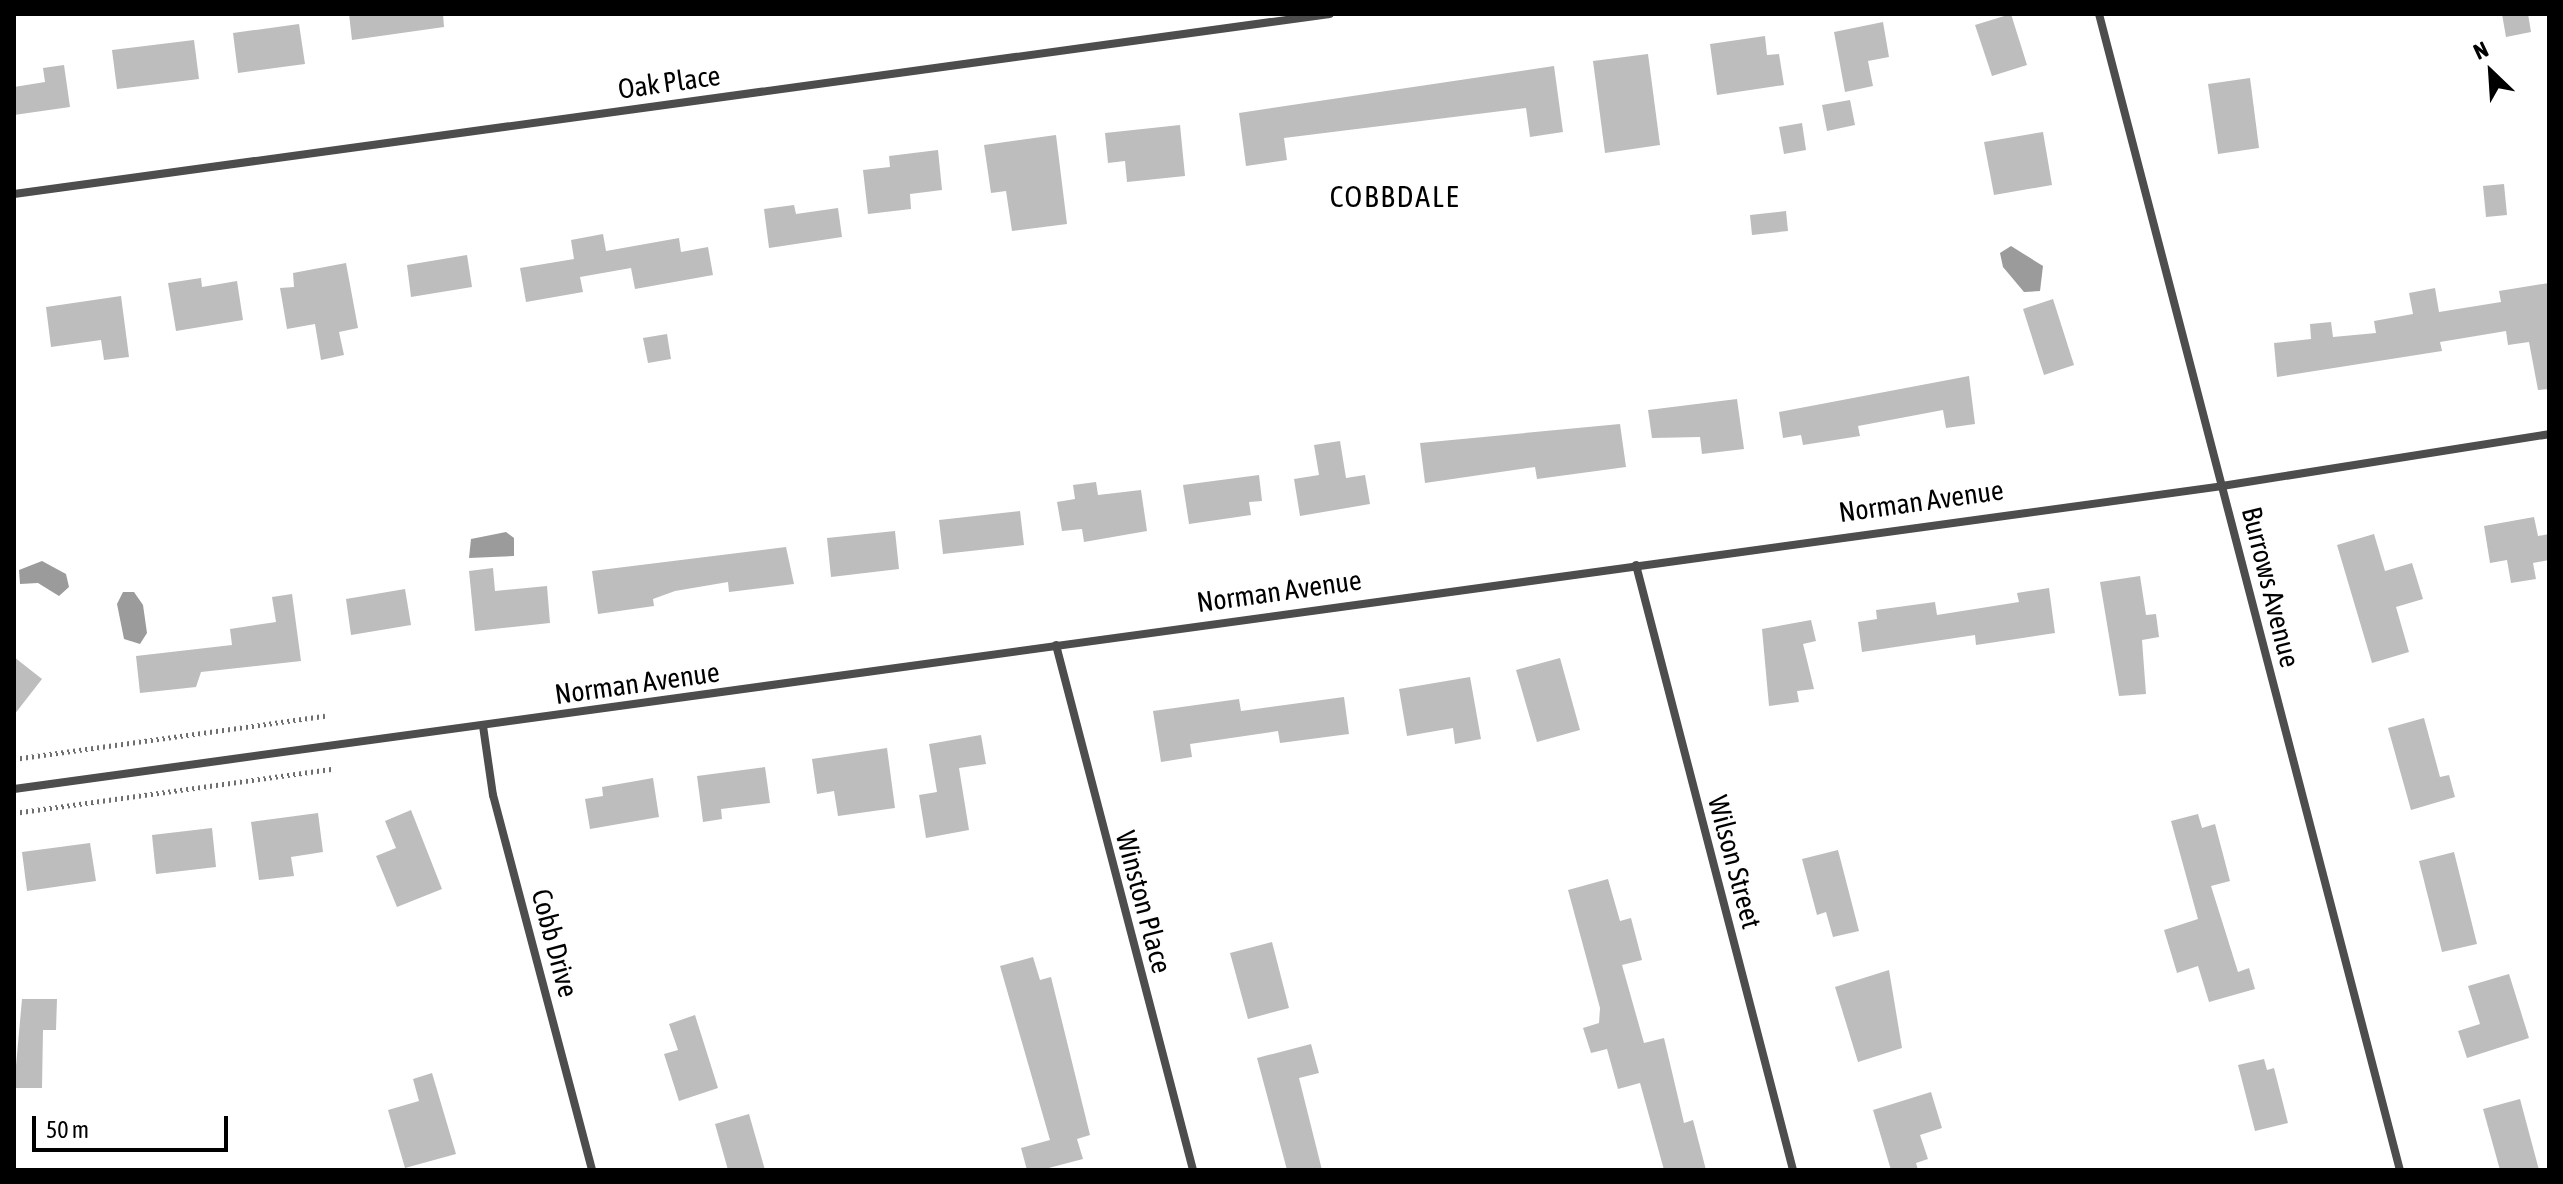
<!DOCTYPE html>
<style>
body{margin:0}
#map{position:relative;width:2563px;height:1184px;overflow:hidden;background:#fff;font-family:"Asap Condensed",sans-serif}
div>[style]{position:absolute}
.water>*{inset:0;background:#9b9b9b}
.building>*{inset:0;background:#bdbdbd}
.path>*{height:5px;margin-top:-2.5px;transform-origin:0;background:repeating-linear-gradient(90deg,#6f6f6f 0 2px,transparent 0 6px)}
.street>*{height:8px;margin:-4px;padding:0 4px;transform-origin:4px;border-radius:4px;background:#4d4d4d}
span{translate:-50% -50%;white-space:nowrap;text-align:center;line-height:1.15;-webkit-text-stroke:6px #fff;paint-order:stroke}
.street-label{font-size:28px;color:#000}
.neighbourhood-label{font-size:30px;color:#000;letter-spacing:2px}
.frame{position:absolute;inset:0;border:16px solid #000;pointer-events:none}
.north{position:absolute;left:2451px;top:32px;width:80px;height:80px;-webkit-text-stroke:6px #fff;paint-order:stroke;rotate:335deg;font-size:22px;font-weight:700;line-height:32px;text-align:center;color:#000}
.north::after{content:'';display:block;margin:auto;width:28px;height:36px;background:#000;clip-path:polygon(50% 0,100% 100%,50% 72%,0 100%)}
.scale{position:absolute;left:32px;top:1116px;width:196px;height:36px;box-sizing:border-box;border:4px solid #000;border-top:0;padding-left:10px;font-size:24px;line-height:28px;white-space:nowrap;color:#000;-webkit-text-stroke:6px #fff;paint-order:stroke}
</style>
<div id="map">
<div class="water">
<i style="clip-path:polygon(2011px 246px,2043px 266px,2040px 291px,2024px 292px,2003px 267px,2000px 253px)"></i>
<i style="clip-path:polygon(506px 532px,514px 538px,514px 556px,469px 558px,471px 539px)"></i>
<i style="clip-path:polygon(42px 561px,66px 574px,69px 587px,59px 596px,38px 583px,20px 584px,19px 570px)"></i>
<i style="clip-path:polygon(123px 592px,134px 592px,143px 605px,147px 633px,140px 644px,124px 639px,117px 604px)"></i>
</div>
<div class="building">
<i style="clip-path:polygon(349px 14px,443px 14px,444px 27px,352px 40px)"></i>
<i style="clip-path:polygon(2011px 14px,2027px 65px,1992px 76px,1975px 25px)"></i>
<i style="clip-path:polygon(2502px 14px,2528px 14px,2531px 32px,2506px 37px)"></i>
<i style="clip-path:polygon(1883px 22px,1889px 57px,1868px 61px,1873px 86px,1845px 92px,1834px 32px)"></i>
<i style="clip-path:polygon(299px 24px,305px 64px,238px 73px,233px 33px)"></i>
<i style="clip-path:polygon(1765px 36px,1767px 55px,1779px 54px,1784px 85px,1717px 95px,1710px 44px)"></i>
<i style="clip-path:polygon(194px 40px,199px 79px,117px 89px,112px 50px)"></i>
<i style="clip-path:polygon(1648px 54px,1660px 145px,1605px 153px,1593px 61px)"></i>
<i style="clip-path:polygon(64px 65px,70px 107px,14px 115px,14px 87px,45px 82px,43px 68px)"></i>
<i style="clip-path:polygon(1554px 66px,1563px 132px,1530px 137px,1526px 108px,1284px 138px,1287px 160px,1246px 166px,1239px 113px)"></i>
<i style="clip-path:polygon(2250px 78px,2259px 148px,2218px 154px,2208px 84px)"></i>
<i style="clip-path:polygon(1850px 100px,1855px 125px,1827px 131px,1822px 105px)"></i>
<i style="clip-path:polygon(1802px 123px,1806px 150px,1784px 154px,1779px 127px)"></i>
<i style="clip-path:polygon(1180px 125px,1185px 176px,1127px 182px,1125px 161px,1108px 163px,1105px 133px)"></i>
<i style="clip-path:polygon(2043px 132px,2052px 185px,1994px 195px,1984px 142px)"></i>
<i style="clip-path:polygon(1056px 135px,1067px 224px,1012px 231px,1006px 191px,991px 193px,984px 145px)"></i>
<i style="clip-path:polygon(938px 150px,942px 190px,910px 194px,911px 209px,868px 214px,863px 170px,890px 167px,889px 156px)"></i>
<i style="clip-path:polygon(2504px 184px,2507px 215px,2486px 217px,2483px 186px)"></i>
<i style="clip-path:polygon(794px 205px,796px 214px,838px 208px,842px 237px,769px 248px,764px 209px)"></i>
<i style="clip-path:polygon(1786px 211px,1788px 231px,1752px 235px,1750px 215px)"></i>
<i style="clip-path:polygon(603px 234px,606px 251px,679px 238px,681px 252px,708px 247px,713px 275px,635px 289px,631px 268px,580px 277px,583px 292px,526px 302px,520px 268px,574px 259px,571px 240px)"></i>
<i style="clip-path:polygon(467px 255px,472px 287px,411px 297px,407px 265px)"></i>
<i style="clip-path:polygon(346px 263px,358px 328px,339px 332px,344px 355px,321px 360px,315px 324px,287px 329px,280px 288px,294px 287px,293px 273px)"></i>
<i style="clip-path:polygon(201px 278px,202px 287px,237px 281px,243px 320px,176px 331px,168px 283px)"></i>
<i style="clip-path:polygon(2549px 283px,2549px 389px,2538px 390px,2529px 342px,2508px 345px,2506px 331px,2440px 342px,2442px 351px,2277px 377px,2274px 343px,2311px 339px,2310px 324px,2331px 322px,2333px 337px,2376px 333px,2374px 321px,2413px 314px,2409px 293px,2435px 288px,2439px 312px,2501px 302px,2499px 291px)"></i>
<i style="clip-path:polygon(121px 296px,129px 357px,104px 360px,101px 340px,51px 347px,46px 307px)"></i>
<i style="clip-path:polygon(2053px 299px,2074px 365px,2044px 375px,2023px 309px)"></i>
<i style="clip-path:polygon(667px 334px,671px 359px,648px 363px,643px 338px)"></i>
<i style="clip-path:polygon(1969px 376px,1975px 424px,1946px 428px,1943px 410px,1858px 426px,1860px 436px,1803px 445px,1801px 435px,1783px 438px,1779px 412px)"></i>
<i style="clip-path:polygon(1737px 399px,1744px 449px,1702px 454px,1700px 437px,1652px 438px,1648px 410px)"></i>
<i style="clip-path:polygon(1620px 424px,1626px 467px,1537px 479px,1535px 467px,1425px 483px,1420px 443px)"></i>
<i style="clip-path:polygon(1340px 441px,1346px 478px,1365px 475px,1370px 504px,1300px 516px,1294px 479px,1319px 475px,1314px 445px)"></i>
<i style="clip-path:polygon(1259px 475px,1262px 501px,1249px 502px,1251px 515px,1189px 524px,1183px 485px)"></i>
<i style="clip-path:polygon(1096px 482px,1098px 495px,1141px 490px,1147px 531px,1084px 542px,1082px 529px,1062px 531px,1057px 502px,1075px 499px,1073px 485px)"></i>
<i style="clip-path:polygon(1020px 511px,1024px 545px,943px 554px,939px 520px)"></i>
<i style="clip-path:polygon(2534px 517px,2538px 536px,2549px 534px,2549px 560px,2533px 563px,2536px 579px,2511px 583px,2507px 560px,2490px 563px,2484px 526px)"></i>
<i style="clip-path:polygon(895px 531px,899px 569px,831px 577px,827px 538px)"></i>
<i style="clip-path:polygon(2374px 534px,2385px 571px,2412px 563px,2423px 599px,2396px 607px,2409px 652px,2372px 663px,2337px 545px)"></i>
<i style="clip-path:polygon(786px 547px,794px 584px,729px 592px,728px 582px,675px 591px,653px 599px,654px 606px,598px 614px,592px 571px)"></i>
<i style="clip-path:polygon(493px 568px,495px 591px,547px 586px,550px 623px,475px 631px,469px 571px)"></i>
<i style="clip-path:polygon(2140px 576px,2146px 615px,2156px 614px,2159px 637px,2142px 640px,2146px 694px,2119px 696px,2100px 582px)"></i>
<i style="clip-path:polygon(2049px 588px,2055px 633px,1976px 645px,1975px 635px,1862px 652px,1858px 622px,1877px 619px,1876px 610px,1935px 602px,1937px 615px,2019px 602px,2017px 593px)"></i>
<i style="clip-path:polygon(405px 589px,411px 625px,351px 635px,346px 599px)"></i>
<i style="clip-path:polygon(292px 594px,301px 661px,201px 672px,196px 687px,140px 693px,136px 656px,232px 645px,230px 629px,276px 622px,272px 597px)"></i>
<i style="clip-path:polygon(1811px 620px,1816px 641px,1803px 644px,1814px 689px,1797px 691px,1799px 702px,1769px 706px,1762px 629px)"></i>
<i style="clip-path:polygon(14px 657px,42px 679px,14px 715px)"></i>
<i style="clip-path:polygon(1560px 658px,1580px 730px,1537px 742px,1516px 670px)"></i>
<i style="clip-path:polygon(1470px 677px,1481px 739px,1455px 744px,1453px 728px,1407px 736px,1399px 689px)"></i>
<i style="clip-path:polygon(1344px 697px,1349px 734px,1280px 743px,1278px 731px,1190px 744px,1192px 757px,1161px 762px,1153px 711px,1239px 699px,1241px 711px)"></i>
<i style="clip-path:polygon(2424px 718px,2440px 777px,2449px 775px,2455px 797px,2411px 810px,2388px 728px)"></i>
<i style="clip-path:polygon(981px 735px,986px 764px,959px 768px,969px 830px,926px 838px,919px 795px,937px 792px,929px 744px)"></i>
<i style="clip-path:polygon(887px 748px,895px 808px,838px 816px,834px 791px,817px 794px,812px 759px)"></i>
<i style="clip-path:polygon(765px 767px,770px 803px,721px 809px,722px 819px,703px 822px,697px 776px)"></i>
<i style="clip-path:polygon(653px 778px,659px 817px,590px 829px,585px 799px,603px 796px,602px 787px)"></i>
<i style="clip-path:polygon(411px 810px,442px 889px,397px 907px,376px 856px,396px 848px,385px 821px)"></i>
<i style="clip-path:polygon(318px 813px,323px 852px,291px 857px,294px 876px,259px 880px,251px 822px)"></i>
<i style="clip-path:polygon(2198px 814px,2202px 828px,2215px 824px,2230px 881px,2211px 886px,2238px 972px,2249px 968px,2255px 989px,2209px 1002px,2198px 966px,2177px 973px,2164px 930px,2198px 919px,2171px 821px)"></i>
<i style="clip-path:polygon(212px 828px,216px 867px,156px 874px,152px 835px)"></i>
<i style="clip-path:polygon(90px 843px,96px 881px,27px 891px,22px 852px)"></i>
<i style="clip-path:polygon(1838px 850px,1859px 931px,1833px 937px,1826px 912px,1817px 915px,1802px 859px)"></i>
<i style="clip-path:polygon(2454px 852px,2477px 944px,2442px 952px,2419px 861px)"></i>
<i style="clip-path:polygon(1608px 879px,1620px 921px,1631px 918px,1642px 960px,1622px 965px,1644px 1043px,1664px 1038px,1684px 1123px,1693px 1120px,1706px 1170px,1664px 1170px,1640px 1083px,1618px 1089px,1607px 1049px,1591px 1053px,1583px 1028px,1599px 1023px,1600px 1008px,1568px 890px)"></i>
<i style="clip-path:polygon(1272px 942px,1289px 1008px,1248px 1019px,1230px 953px)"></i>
<i style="clip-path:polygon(1033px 957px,1040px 980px,1051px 977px,1090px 1135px,1077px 1139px,1083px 1159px,1041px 1170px,1027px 1170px,1021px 1148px,1050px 1140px,1000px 966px)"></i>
<i style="clip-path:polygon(1889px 970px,1902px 1048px,1858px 1062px,1835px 987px)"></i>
<i style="clip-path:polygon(2509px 974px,2529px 1038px,2467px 1058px,2458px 1031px,2480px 1024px,2468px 986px)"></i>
<i style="clip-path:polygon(22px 999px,57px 999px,56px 1030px,43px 1030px,42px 1088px,14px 1088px)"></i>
<i style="clip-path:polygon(695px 1015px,718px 1088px,679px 1101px,664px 1054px,678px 1050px,669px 1024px)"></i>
<i style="clip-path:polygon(1311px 1044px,1319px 1073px,1299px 1078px,1322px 1170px,1287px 1170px,1257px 1058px)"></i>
<i style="clip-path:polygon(2264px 1059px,2267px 1070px,2274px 1068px,2288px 1123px,2255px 1131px,2238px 1065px)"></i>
<i style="clip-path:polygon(432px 1073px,456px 1154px,405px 1168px,388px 1110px,419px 1101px,413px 1079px)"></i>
<i style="clip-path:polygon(1931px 1092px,1942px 1128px,1920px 1135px,1928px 1159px,1916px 1163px,1918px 1170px,1891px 1170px,1873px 1110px)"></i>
<i style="clip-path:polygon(2520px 1099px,2539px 1170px,2500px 1170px,2483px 1109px)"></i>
<i style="clip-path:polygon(749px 1114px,765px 1170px,728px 1170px,715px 1124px)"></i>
</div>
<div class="path">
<i style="left:14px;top:759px;width:314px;rotate:-7.9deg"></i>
<i style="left:14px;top:813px;width:322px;rotate:-7.9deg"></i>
</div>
<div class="street">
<i style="left:2099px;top:14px;width:1195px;rotate:75.41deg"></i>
<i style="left:14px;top:194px;width:1328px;rotate:-7.79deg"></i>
<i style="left:1636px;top:565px;width:625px;rotate:75.45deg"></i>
<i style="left:1056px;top:645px;width:543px;rotate:75.37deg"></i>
<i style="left:483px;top:726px;width:70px;rotate:81.8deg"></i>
<i style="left:493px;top:795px;width:388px;rotate:75.2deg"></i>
<i style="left:14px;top:789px;width:2229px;rotate:-7.81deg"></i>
<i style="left:2222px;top:486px;width:331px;rotate:-9deg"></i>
</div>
<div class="street-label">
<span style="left:669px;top:82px;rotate:-8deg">Oak Place</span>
<span style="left:1921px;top:501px;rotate:-8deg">Norman Avenue</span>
<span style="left:2271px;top:587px;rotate:76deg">Burrows Avenue</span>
<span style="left:1279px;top:591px;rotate:-8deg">Norman Avenue</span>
<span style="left:637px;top:683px;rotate:-8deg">Norman Avenue</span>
<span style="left:1735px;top:862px;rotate:75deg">Wilson Street</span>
<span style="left:1144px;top:902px;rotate:75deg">Winston Place</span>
<span style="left:555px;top:943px;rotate:75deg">Cobb Drive</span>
</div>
<div class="neighbourhood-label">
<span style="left:1395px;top:196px">COBBDALE</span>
</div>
<div class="frame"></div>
<div class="north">N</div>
<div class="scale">50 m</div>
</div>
